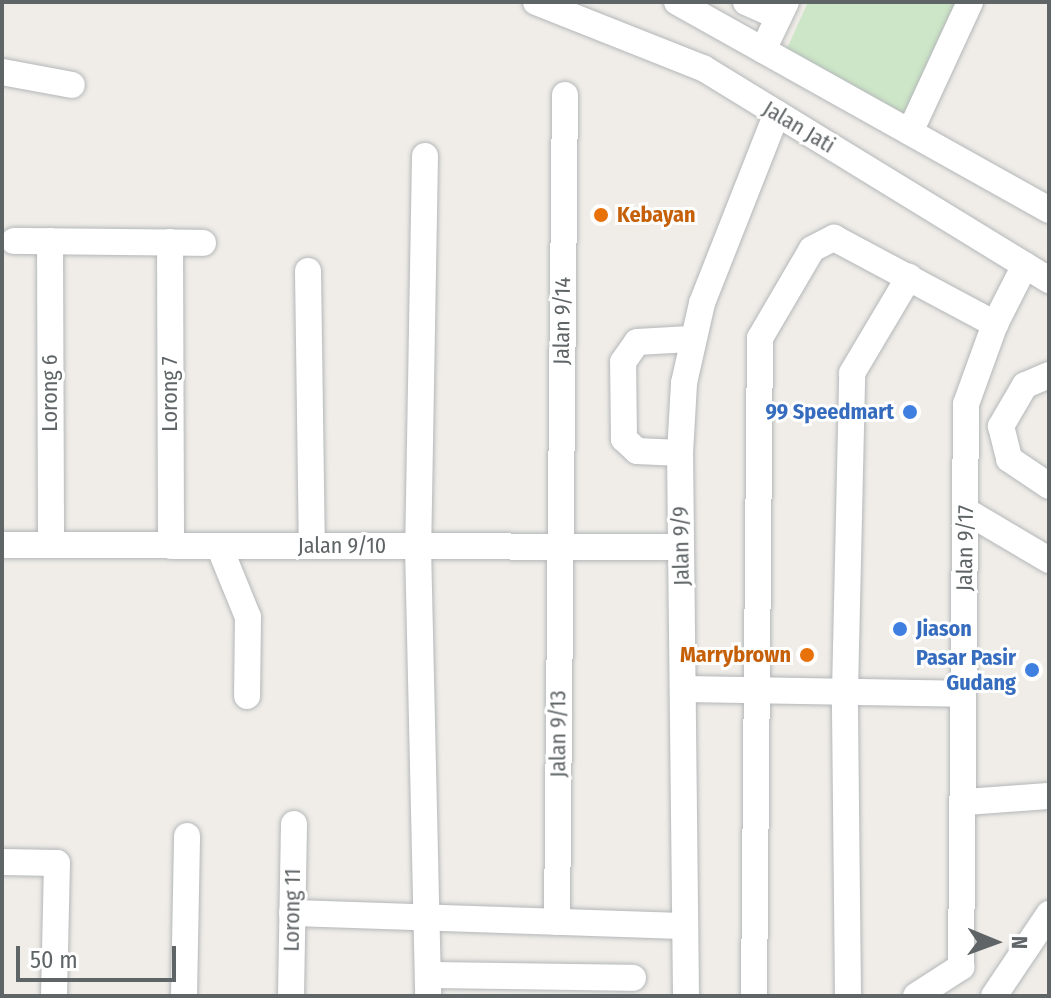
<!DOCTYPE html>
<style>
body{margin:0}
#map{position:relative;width:1051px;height:998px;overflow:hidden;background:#f0ede8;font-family:"Fira Sans Condensed",sans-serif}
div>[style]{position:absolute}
.green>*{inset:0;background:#cde6c7}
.roads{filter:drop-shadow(0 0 2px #b3b7b9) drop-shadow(0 0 2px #b3b7b9)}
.minor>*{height:26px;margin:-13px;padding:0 13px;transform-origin:13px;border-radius:13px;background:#fff}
.dots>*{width:22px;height:22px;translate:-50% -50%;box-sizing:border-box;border:4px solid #fff;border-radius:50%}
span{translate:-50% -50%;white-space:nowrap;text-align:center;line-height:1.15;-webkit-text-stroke:6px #fff;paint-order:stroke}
.street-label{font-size:22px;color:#5f6567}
.food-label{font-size:22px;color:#c56008;font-weight:700}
.left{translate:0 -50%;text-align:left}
.right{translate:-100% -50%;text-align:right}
.shop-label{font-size:22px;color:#366cbe;font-weight:700}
.frame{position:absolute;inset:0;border:4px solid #5f6567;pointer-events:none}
.north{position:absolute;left:955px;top:902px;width:80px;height:80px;-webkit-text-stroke:6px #fff;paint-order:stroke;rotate:91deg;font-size:22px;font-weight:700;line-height:32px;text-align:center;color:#5f6567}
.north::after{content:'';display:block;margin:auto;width:28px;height:36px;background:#5f6567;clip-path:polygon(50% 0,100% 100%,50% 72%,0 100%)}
.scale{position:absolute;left:16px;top:946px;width:160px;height:36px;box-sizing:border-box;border:4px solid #5f6567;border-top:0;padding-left:10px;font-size:24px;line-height:28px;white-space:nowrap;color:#5f6567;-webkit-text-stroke:6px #fff;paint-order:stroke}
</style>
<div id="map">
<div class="green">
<i style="clip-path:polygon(808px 2px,970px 2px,910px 132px,780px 64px)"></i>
</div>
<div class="roads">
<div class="minor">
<i style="left:536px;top:2px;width:180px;rotate:21.6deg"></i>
<i style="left:703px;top:68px;width:406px;rotate:31.5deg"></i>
<i style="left:677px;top:2px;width:426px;rotate:29.2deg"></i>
<i style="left:746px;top:2px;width:36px;rotate:24deg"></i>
<i style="left:763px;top:50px;width:53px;rotate:-64.4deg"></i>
<i style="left:2px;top:72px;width:71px;rotate:10.5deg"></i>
<i style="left:910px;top:132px;width:143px;rotate:-65.2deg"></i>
<i style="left:425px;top:156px;width:390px;rotate:91deg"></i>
<i style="left:418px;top:546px;width:450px;rotate:88.7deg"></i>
<i style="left:14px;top:241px;width:189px;rotate:0.6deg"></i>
<i style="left:50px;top:241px;width:304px;rotate:89.8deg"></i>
<i style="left:170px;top:242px;width:304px;rotate:89.8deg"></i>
<i style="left:308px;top:271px;width:275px;rotate:89.2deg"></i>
<i style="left:1049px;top:375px;width:26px;rotate:157deg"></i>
<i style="left:1025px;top:385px;width:48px;rotate:120.3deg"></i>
<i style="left:1001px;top:426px;width:34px;rotate:76deg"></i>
<i style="left:1009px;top:459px;width:48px;rotate:34deg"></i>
<i style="left:680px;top:453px;width:43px;rotate:-177.3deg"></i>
<i style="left:637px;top:451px;width:18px;rotate:-137deg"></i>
<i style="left:624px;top:439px;width:77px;rotate:-90.7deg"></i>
<i style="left:623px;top:362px;width:24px;rotate:-55deg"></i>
<i style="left:637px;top:342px;width:53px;rotate:-3.2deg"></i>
<i style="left:966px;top:511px;width:96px;rotate:30.6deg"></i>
<i style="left:2px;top:545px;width:679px;rotate:0.17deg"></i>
<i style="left:219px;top:546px;width:77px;rotate:67.8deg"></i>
<i style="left:248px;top:617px;width:79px;rotate:90.7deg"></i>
<i style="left:683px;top:689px;width:280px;rotate:1deg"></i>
<i style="left:965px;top:802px;width:84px;rotate:-4.1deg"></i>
<i style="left:2px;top:862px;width:55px;rotate:1deg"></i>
<i style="left:57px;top:863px;width:133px;rotate:91.3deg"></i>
<i style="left:292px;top:913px;width:392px;rotate:1.9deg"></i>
<i style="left:557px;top:922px;width:827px;rotate:-89.45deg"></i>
<i style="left:428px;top:975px;width:205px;rotate:0.8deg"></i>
<i style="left:184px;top:996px;width:160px;rotate:-88.9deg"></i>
<i style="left:291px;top:996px;width:172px;rotate:-89deg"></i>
<i style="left:686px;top:996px;width:543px;rotate:-90.63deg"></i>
<i style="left:680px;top:453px;width:70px;rotate:-86.7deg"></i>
<i style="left:684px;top:383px;width:82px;rotate:-77.3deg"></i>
<i style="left:702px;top:303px;width:204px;rotate:-68.5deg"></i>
<i style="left:754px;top:996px;width:658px;rotate:-89.48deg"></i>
<i style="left:760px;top:338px;width:103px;rotate:-59.7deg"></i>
<i style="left:812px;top:249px;width:25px;rotate:-27deg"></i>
<i style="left:834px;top:238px;width:183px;rotate:28.1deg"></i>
<i style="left:848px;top:996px;width:304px;rotate:-90.6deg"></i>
<i style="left:845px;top:692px;width:319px;rotate:-88.7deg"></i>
<i style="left:852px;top:373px;width:112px;rotate:-59.3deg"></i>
<i style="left:916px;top:996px;width:54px;rotate:-32.8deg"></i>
<i style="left:961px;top:967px;width:563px;rotate:-89.49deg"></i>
<i style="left:966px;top:404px;width:85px;rotate:-70.1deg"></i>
<i style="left:995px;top:324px;width:66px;rotate:-63deg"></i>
<i style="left:994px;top:996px;width:99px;rotate:-56.1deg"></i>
</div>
</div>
<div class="dots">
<i style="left:601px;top:215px;background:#e8710a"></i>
<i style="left:910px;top:412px;background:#3f7fe0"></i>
<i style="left:900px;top:629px;background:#3f7fe0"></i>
<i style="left:807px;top:655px;background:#e8710a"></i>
<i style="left:1032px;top:670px;background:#3f7fe0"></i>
</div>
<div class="street-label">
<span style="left:799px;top:127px;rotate:31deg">Jalan Jati</span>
<span style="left:562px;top:321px;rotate:-89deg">Jalan 9/14</span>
<span style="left:50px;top:393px;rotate:-90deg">Lorong 6</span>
<span style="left:170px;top:394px;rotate:-90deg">Lorong 7</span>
<span style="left:342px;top:546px">Jalan 9/10</span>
<span style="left:681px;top:546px;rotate:-91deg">Jalan 9/9</span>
<span style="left:965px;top:548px;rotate:-89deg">Jalan 9/17</span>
<span style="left:558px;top:734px;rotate:-90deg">Jalan 9/13</span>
<span style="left:292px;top:910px;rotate:-89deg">Lorong 11</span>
</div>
<div class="food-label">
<span class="left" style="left:617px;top:215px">Kebayan</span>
<span class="right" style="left:791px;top:655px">Marrybrown</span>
</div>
<div class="shop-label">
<span class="right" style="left:894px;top:412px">99 Speedmart</span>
<span class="left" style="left:916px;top:629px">Jiason</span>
<span class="right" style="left:1016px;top:670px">Pasar Pasir<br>Gudang</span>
</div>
<div class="frame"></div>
<div class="north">N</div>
<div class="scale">50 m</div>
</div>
